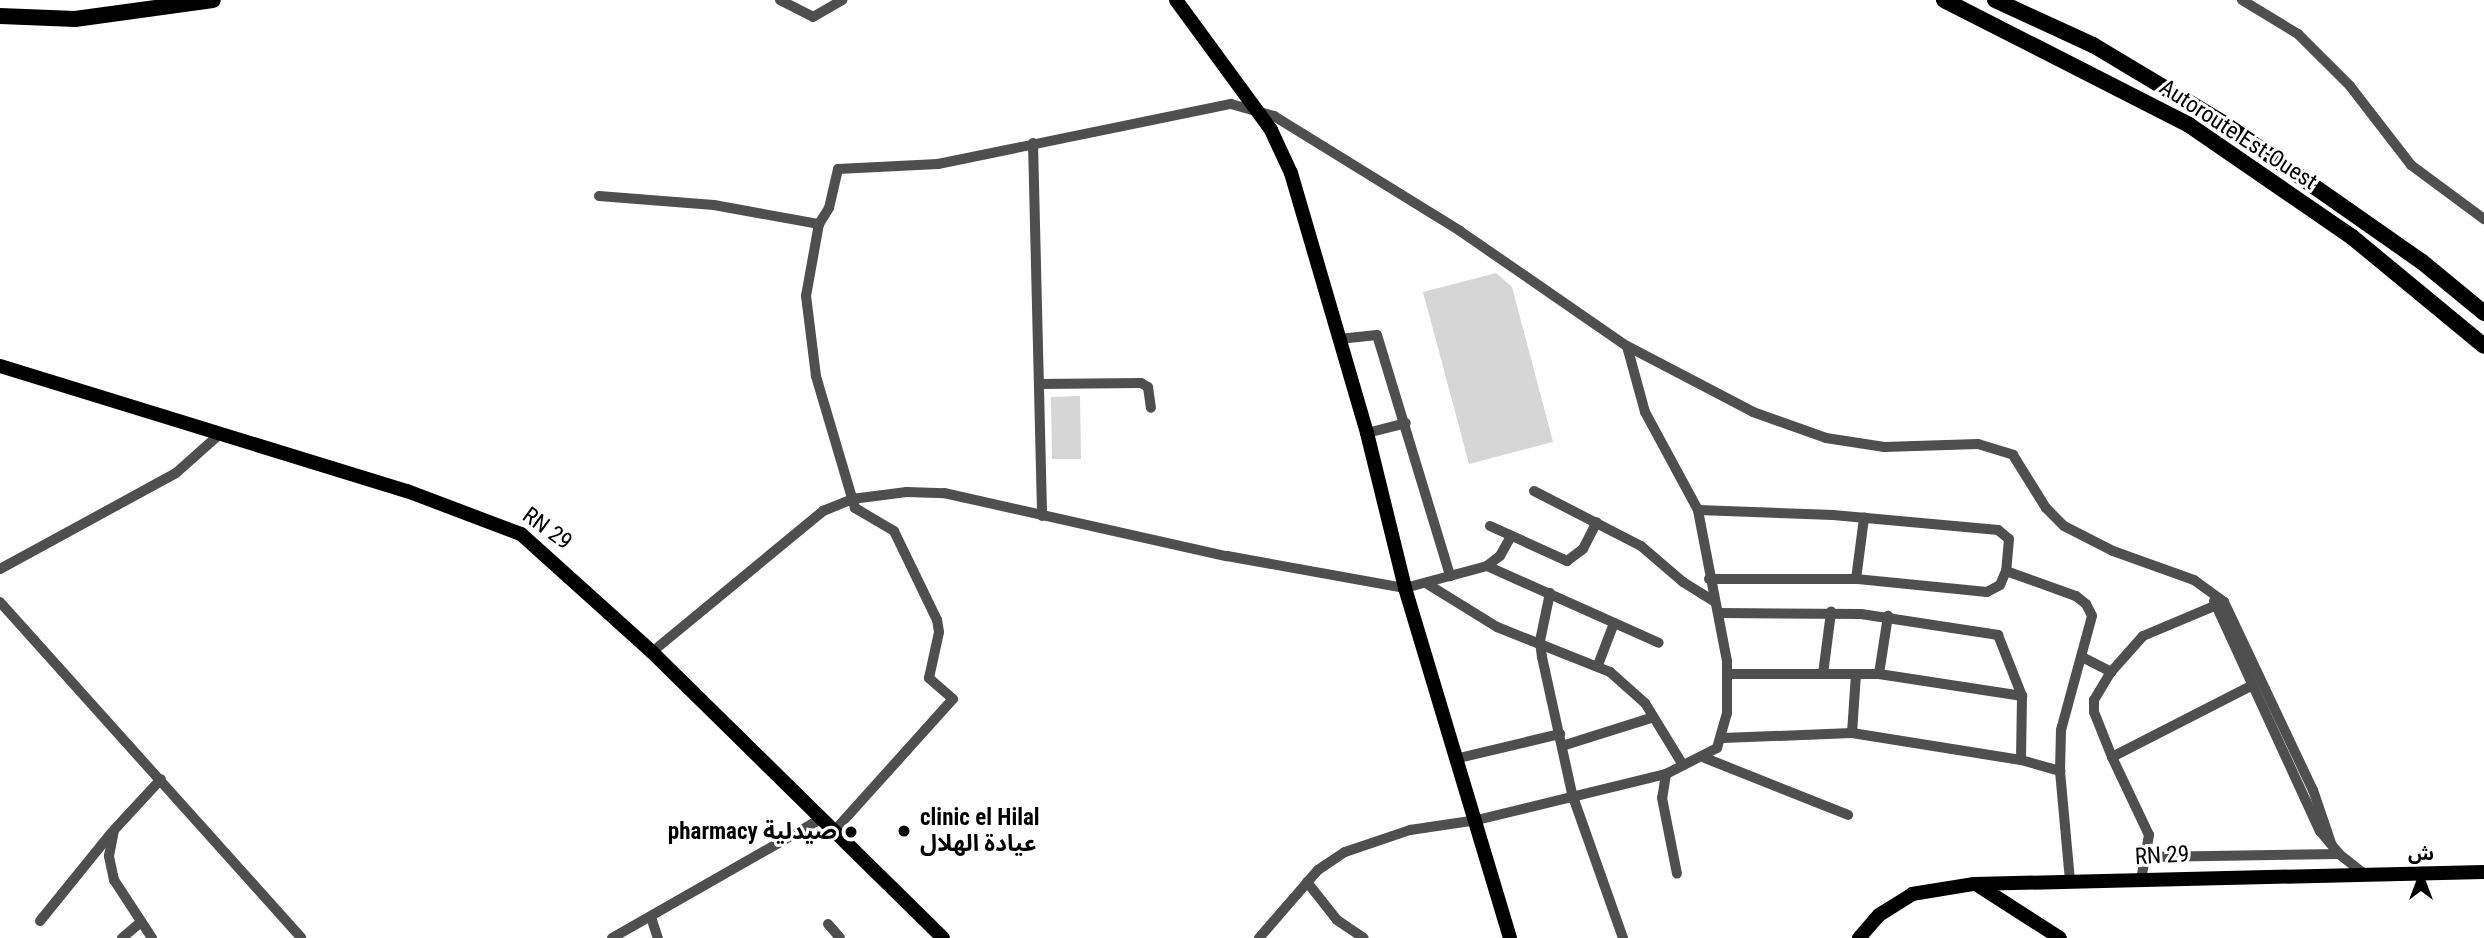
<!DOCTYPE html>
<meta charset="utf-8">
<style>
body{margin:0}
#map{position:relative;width:2484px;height:938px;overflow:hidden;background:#fff;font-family:"Roboto Condensed","Noto Sans Arabic",sans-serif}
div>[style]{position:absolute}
.green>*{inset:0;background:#d6d6d6}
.minor>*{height:10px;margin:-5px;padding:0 5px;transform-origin:5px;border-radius:5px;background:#4f4f4f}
.major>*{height:14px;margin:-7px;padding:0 7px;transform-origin:7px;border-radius:7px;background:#000}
.highway>*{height:16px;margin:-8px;padding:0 8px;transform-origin:8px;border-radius:8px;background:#000}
.dots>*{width:19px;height:19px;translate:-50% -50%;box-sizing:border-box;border:4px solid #fff;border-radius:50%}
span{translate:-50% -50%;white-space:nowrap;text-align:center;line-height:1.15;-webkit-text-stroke:6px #fff;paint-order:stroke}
.street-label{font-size:23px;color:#000}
.poi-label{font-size:23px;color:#000;font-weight:700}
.left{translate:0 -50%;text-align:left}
.right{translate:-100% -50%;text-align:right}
.north{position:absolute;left:2386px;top:840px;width:70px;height:70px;-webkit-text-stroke:5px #fff;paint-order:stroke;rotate:0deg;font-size:19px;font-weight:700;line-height:28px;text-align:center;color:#000}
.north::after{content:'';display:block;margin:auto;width:24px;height:32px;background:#000;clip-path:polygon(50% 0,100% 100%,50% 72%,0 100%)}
</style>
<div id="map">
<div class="green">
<i style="clip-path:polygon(1496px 273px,1512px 287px,1553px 442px,1469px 464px,1423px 292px)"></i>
<i style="clip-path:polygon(1080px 396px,1081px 459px,1052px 459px,1051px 397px)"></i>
</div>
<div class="minor">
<i style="left:780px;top:0;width:37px;rotate:27deg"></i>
<i style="left:813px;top:17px;width:34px;rotate:-30deg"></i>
<i style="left:2242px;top:0;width:66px;rotate:31.3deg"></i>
<i style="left:2298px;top:34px;width:74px;rotate:45deg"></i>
<i style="left:2350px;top:86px;width:100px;rotate:52.3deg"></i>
<i style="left:2411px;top:165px;width:91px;rotate:36.5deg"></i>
<i style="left:1033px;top:143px;width:373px;rotate:88.6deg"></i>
<i style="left:599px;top:196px;width:115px;rotate:4.5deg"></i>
<i style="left:714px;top:205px;width:107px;rotate:10.3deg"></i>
<i style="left:1339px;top:339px;width:38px;rotate:-6deg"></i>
<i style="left:1377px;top:335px;width:252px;rotate:73.1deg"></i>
<i style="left:1039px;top:384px;width:102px;rotate:-0.6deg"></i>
<i style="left:1141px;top:383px;width:8px;rotate:30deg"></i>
<i style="left:1148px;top:387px;width:21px;rotate:82deg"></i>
<i style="left:1367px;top:433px;width:40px;rotate:-14.4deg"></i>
<i style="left:1534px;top:491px;width:120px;rotate:27.2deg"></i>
<i style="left:1641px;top:546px;width:55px;rotate:40.6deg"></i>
<i style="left:1683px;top:582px;width:36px;rotate:32deg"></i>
<i style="left:1698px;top:510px;width:135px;rotate:2.1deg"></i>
<i style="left:1833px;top:515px;width:166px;rotate:5.2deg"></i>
<i style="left:1998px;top:530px;width:14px;rotate:39deg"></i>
<i style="left:2009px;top:539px;width:32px;rotate:95deg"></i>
<i style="left:2006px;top:571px;width:15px;rotate:113deg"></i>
<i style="left:2000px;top:585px;width:15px;rotate:152deg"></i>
<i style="left:1987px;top:592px;width:132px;rotate:-174.3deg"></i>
<i style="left:1856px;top:579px;width:147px;rotate:180deg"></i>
<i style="left:1490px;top:526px;width:85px;rotate:24.4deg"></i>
<i style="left:1567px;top:561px;width:20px;rotate:-37deg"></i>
<i style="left:1583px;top:549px;width:30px;rotate:-63deg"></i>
<i style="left:1487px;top:566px;width:16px;rotate:-38deg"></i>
<i style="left:1500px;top:556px;width:23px;rotate:-61deg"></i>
<i style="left:0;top:569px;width:200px;rotate:-28.6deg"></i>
<i style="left:176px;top:473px;width:59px;rotate:-41.6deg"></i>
<i style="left:2006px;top:571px;width:74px;rotate:19.7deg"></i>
<i style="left:2076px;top:596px;width:13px;rotate:39deg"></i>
<i style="left:2086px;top:604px;width:13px;rotate:63deg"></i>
<i style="left:2092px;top:616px;width:118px;rotate:105.2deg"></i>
<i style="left:2061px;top:730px;width:41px;rotate:91.4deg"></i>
<i style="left:1856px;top:579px;width:62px;rotate:-82.5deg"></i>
<i style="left:1429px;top:585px;width:80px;rotate:31.7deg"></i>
<i style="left:1497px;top:627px;width:122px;rotate:21.7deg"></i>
<i style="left:1610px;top:672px;width:47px;rotate:41.5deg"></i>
<i style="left:1645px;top:703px;width:73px;rotate:58.5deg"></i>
<i style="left:1550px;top:593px;width:49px;rotate:101.8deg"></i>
<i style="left:1540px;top:641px;width:16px;rotate:83deg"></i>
<i style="left:1542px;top:657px;width:140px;rotate:77.6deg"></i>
<i style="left:1572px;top:794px;width:153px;rotate:70.5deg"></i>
<i style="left:2214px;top:601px;width:253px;rotate:65.3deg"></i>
<i style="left:2320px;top:831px;width:30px;rotate:50deg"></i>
<i style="left:2339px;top:854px;width:33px;rotate:38deg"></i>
<i style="left:0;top:602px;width:451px;rotate:48.1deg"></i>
<i style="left:1719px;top:613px;width:142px;rotate:0.4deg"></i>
<i style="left:1861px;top:614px;width:139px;rotate:8.7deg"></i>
<i style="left:1998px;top:635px;width:66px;rotate:68.5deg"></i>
<i style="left:2022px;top:696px;width:64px;rotate:90.9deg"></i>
<i style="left:652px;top:652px;width:222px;rotate:-39.5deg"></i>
<i style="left:823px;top:511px;width:31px;rotate:-22deg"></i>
<i style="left:852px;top:499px;width:55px;rotate:-7.3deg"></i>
<i style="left:907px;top:492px;width:37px;rotate:2deg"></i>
<i style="left:944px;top:493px;width:290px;rotate:12.6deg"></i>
<i style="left:1227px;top:556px;width:181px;rotate:10.2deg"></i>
<i style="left:1405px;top:588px;width:85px;rotate:-15deg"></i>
<i style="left:1487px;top:566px;width:188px;rotate:24.1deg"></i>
<i style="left:2082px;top:657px;width:33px;rotate:27deg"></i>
<i style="left:1598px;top:665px;width:45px;rotate:-69.1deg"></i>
<i style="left:1727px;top:674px;width:152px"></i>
<i style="left:1879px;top:674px;width:145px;rotate:8.7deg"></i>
<i style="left:1823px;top:674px;width:63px;rotate:-82.6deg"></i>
<i style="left:1879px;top:674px;width:59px;rotate:-81.2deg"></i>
<i style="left:1852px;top:733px;width:59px;rotate:-86.1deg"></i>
<i style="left:1723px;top:738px;width:129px;rotate:-2.2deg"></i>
<i style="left:1852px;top:733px;width:171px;rotate:9.1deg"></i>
<i style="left:2021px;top:760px;width:41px;rotate:15.8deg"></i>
<i style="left:2060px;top:771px;width:110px;rotate:84.8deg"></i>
<i style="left:1562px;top:746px;width:96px;rotate:-17.5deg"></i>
<i style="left:2112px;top:757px;width:156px;rotate:-27.1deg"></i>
<i style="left:1459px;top:758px;width:104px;rotate:-13.4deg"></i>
<i style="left:1705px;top:758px;width:154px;rotate:21.7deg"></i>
<i style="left:1666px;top:774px;width:24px;rotate:99deg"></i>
<i style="left:1662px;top:798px;width:77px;rotate:78.8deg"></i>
<i style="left:835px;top:830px;width:176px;rotate:-48deg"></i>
<i style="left:953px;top:699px;width:32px;rotate:-139deg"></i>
<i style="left:929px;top:678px;width:47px;rotate:-77.7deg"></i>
<i style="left:939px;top:632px;width:12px;rotate:-99deg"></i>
<i style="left:937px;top:620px;width:99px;rotate:-115.8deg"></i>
<i style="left:894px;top:531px;width:45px;rotate:-149.5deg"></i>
<i style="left:855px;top:508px;width:138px;rotate:-106.5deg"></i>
<i style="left:816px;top:376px;width:81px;rotate:-97.1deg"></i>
<i style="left:806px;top:296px;width:73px;rotate:-79.8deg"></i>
<i style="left:819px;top:224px;width:19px;rotate:-58deg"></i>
<i style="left:829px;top:208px;width:40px;rotate:-77deg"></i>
<i style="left:838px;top:169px;width:100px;rotate:-2.9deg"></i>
<i style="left:938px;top:164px;width:299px;rotate:-11.6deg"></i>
<i style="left:1231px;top:104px;width:45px;rotate:15.6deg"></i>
<i style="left:1274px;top:116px;width:219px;rotate:31.7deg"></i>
<i style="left:1460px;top:231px;width:203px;rotate:34.6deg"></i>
<i style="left:1627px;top:346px;width:142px;rotate:27.6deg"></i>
<i style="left:1753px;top:412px;width:77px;rotate:19.6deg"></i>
<i style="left:1826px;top:438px;width:59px;rotate:8.8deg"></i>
<i style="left:1884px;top:447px;width:94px;rotate:-1.8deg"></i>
<i style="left:1978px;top:444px;width:37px;rotate:17deg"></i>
<i style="left:2013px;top:455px;width:62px;rotate:58.1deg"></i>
<i style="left:2046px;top:508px;width:25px;rotate:45deg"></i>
<i style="left:2064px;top:526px;width:55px;rotate:27deg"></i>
<i style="left:2113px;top:551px;width:86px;rotate:19.7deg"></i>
<i style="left:2194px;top:580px;width:37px;rotate:36deg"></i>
<i style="left:2224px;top:602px;width:208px;rotate:64.7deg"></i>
<i style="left:2313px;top:790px;width:56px;rotate:71.2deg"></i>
<i style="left:2148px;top:857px;width:191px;rotate:-0.9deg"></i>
<i style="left:2141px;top:880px;width:46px;rotate:-79.9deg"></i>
<i style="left:2149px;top:835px;width:86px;rotate:-115.4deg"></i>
<i style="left:2112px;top:757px;width:48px;rotate:-111.8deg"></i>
<i style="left:2094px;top:712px;width:12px;rotate:-90deg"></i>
<i style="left:2094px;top:700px;width:33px;rotate:-59deg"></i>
<i style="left:2111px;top:672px;width:48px;rotate:-48.4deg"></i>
<i style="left:2143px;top:636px;width:88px;rotate:-22.8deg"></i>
<i style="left:1307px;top:882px;width:48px;rotate:51.7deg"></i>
<i style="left:1337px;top:920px;width:32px;rotate:34deg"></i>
<i style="left:651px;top:917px;width:22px;rotate:72deg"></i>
<i style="left:40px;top:921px;width:114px;rotate:-51deg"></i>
<i style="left:828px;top:924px;width:18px;rotate:49deg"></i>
<i style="left:122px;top:938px;width:25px;rotate:-40deg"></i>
<i style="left:152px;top:938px;width:69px;rotate:-123.2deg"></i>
<i style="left:114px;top:880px;width:25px;rotate:-102deg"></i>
<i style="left:109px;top:856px;width:26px;rotate:-79deg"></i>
<i style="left:114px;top:830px;width:69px;rotate:-47.3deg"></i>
<i style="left:612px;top:938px;width:241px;rotate:-29.7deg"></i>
<i style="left:1259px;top:938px;width:90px;rotate:-49.1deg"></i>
<i style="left:1318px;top:870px;width:32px;rotate:-34deg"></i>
<i style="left:1345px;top:852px;width:69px;rotate:-18.7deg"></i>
<i style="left:1410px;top:830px;width:68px;rotate:-8.5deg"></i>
<i style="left:1477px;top:820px;width:195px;rotate:-13.7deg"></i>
<i style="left:1666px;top:774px;width:57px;rotate:-27deg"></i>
<i style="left:1717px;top:748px;width:36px;rotate:-74deg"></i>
<i style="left:1727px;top:713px;width:52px;rotate:-90deg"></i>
<i style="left:1727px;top:661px;width:154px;rotate:-100.9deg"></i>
<i style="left:1698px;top:510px;width:111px;rotate:-118.4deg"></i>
<i style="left:1645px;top:412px;width:68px;rotate:-105.3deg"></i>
</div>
<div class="major">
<i style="left:1176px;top:0;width:161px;rotate:53.8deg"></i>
<i style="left:1271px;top:130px;width:47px;rotate:65.1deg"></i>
<i style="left:1291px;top:173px;width:271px;rotate:73.7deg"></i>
<i style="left:1367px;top:433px;width:160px;rotate:76.2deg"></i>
<i style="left:1405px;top:588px;width:365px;rotate:73.3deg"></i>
<i style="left:0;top:366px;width:426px;rotate:17.1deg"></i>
<i style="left:407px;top:491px;width:122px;rotate:20.7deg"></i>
<i style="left:521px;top:534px;width:176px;rotate:42deg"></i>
<i style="left:652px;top:652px;width:408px;rotate:44.5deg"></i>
<i style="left:1979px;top:886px;width:96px;rotate:32.7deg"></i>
<i style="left:1859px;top:938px;width:30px;rotate:-49deg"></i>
<i style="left:1879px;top:915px;width:39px;rotate:-32deg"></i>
<i style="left:1912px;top:894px;width:63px;rotate:-9.2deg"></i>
<i style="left:1974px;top:884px;width:510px;rotate:-1.35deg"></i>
</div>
<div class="highway">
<i style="left:1944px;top:0;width:275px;rotate:27deg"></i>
<i style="left:2189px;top:125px;width:198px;rotate:34.5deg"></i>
<i style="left:2352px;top:237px;width:171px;rotate:39.5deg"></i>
<i style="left:1995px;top:0;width:108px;rotate:24.7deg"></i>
<i style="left:2093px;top:45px;width:154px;rotate:30.9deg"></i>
<i style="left:2225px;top:124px;width:239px;rotate:35deg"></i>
<i style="left:2421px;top:261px;width:82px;rotate:39.5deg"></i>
<i style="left:0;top:16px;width:75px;rotate:2.3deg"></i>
<i style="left:75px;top:19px;width:139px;rotate:-7.8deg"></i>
</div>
<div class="dots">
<i style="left:904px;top:831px;background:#000"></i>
<i style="left:851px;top:832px;background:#000"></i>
</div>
<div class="street-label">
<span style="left:2238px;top:135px;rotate:33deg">Autoroute Est-Ouest</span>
<span style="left:547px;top:529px;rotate:36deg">RN 29</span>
<span style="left:2162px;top:856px;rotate:-3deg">RN 29</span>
</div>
<div class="poi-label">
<span class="left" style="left:920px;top:831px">clinic el Hilal<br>عيادة الهلال</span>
<span class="right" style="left:837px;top:832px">pharmacy صيدلية</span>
</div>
<div class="north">ش</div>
</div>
